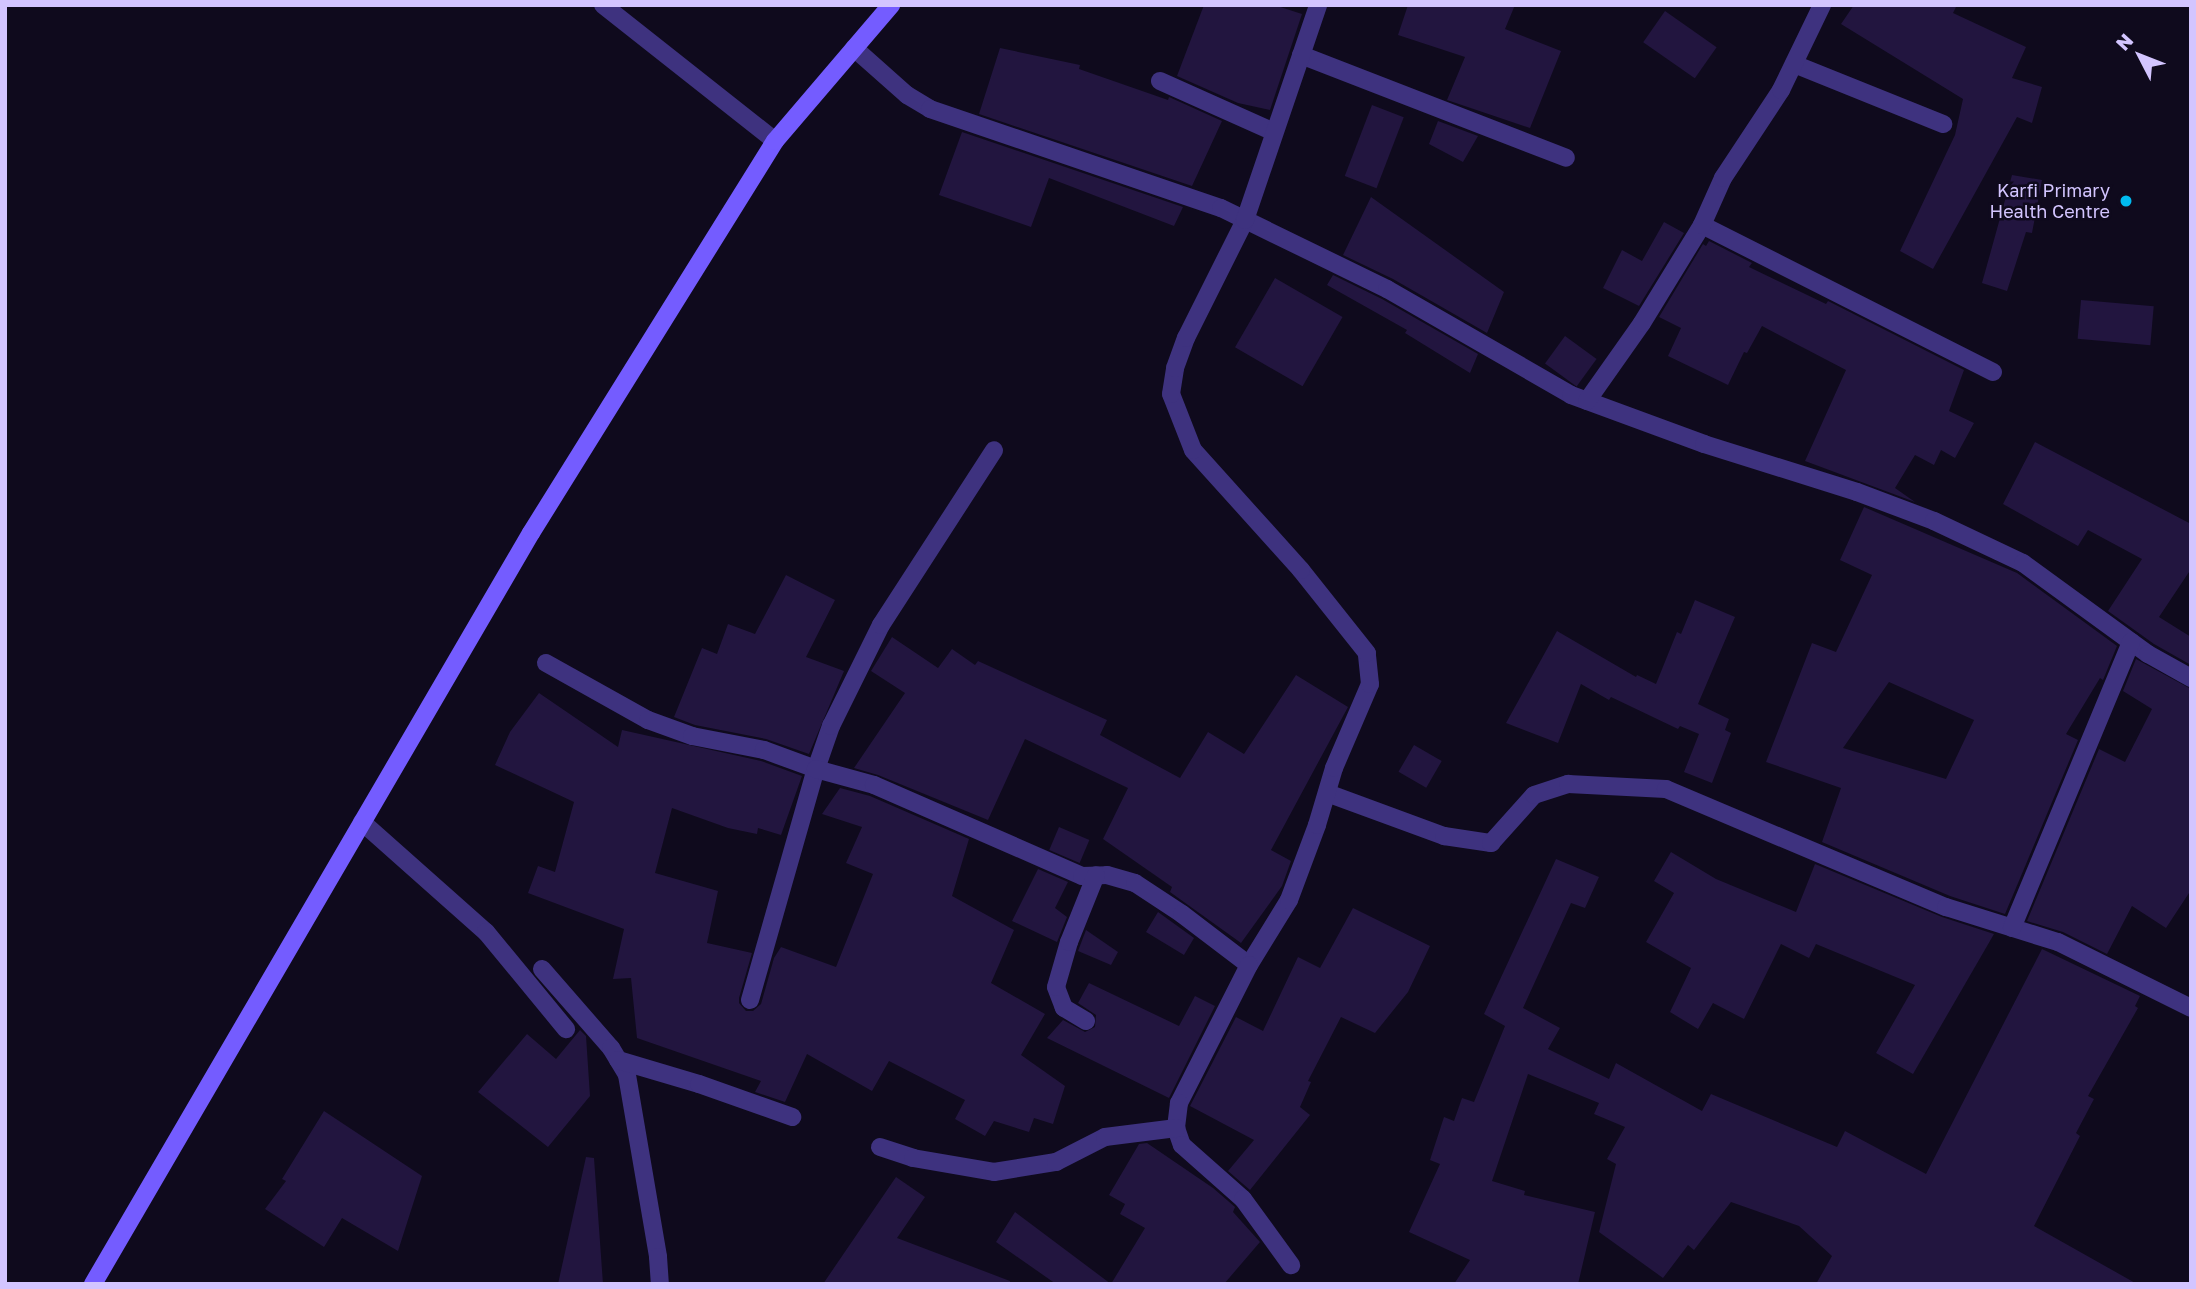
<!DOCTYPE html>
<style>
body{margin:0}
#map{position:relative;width:2196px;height:1289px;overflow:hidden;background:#0f0a1d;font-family:"Golos Text",sans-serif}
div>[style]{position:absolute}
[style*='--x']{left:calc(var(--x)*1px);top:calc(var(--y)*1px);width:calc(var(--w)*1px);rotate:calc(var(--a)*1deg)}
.building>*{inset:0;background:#22153f;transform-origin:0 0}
.street>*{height:18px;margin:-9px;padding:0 9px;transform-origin:9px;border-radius:9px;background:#3e327f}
.secondary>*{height:18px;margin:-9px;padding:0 9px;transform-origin:9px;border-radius:9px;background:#745cff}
.dots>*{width:19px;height:19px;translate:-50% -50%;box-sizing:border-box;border:4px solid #0f0a1d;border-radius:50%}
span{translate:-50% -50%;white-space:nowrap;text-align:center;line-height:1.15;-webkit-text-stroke:5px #0f0a1d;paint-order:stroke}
.poi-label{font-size:18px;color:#d3c5ff}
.right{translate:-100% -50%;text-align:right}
.frame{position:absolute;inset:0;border:7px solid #d3c5ff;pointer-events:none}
.north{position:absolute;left:2105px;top:21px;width:70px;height:70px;-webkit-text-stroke:5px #0f0a1d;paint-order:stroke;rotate:312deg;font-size:19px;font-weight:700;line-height:28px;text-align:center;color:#d3c5ff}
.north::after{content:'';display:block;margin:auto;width:24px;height:32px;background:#d3c5ff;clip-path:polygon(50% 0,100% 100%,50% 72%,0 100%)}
</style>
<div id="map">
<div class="building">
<div style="clip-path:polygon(1204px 5px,1274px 5px,1302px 14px,1270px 110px,1238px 103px,1177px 76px)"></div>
<div style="clip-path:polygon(1408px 5px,1515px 5px,1505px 29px,1561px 51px,1530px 128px,1447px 100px,1465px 57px,1398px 35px)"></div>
<div style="clip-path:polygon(1854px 5px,1957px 5px,1953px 13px,2026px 47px,2012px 78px,2042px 87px,2032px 123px,2017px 117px,1933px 269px,1900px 251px,1955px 135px,1963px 99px,1841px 24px)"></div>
<div style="left:1665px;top:11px;width:63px;height:38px;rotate:35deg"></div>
<div style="clip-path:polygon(1000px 48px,1080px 65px,1079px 69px,1168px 100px,1169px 97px,1222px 121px,1192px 186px,979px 114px)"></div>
<div style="left:1372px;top:105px;width:34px;height:76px;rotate:21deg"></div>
<div style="clip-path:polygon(1438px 121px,1478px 136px,1463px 162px,1429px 144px)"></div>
<div style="clip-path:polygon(962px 132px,1183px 207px,1174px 226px,1049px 178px,1031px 227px,939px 195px)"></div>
<div style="clip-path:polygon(2012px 175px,2042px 180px,2032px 233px,2026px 232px,2007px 291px,1982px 283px)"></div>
<div style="clip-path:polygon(1371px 197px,1504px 292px,1487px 333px,1393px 279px,1343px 255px)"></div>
<div style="clip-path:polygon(1664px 222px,1684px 233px,1639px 306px,1603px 288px,1622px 250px,1642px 261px)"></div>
<div style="clip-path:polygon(1709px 241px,1752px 263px,1749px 267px,1826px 304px,1828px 301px,1964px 370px,1949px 411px,1974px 423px,1955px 458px,1941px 450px,1934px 465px,1915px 455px,1895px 488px,1915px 502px,1805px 461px,1846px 370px,1762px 326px,1747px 353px,1744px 352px,1728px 385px,1668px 356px,1681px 328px,1659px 317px,1703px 244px,1706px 246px)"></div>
<div style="clip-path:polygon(1333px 275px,1382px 299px,1478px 354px,1470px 373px,1405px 333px,1407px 330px,1327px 285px)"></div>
<div style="left:1275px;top:278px;width:78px;height:80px;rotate:30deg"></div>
<div style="left:2081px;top:300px;width:73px;height:39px;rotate:5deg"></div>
<div style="left:1565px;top:336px;width:39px;height:34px;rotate:36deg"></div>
<div style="clip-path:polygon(2035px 442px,2191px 524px,2191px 569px,2159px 617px,2191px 637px,2191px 665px,2154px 644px,2108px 611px,2142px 559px,2088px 530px,2078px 546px,2003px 504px)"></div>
<div style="clip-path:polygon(evenodd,1864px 507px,2017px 573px,2117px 646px,2103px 680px,2100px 678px,2066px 734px,2078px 740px,2005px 914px,1950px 896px,1822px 842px,1841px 788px,1766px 762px,1812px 643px,1836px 652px,1872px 575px,1840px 560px,1864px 507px,1889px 682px,1974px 720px,1946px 779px,1843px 748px,1889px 682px)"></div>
<div style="clip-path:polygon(786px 575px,835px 600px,806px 657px,844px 671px,809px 754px,766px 739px,695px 725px,674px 717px,702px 648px,717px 654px,728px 624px,755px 634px)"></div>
<div style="clip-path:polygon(1695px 600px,1735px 617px,1698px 704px,1729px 719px,1725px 730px,1731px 733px,1712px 783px,1684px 772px,1699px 734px,1680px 726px,1678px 729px,1611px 697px,1609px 700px,1581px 684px,1558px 743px,1506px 723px,1557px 631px,1636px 677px,1637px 675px,1656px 684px,1677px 632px,1681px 634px)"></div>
<div style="clip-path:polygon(892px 637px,938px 668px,952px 649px,975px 665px,978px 661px,1107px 720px,1100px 735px,1180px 778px,1208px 732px,1244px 754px,1296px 675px,1348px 707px,1271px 850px,1291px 861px,1282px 886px,1241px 943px,1170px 892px,1172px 887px,1103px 839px,1128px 788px,1025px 739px,988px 820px,878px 775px,854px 768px,905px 693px,871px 671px)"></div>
<div style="clip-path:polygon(2136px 659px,2191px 689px,2191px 890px,2166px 928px,2132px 906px,2107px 954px,2063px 932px,2027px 921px,2099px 749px,2125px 762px,2152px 709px,2123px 691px)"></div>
<div style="clip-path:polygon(539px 693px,618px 747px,622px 730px,761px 761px,802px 776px,781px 835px,758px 828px,757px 834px,728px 828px,672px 808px,655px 873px,718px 891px,707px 943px,752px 953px,739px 998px,739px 1003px,746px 1011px,753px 1011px,761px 1004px,774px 958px,781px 947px,836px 967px,873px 874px,846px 863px,862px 827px,822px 814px,840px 788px,870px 796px,969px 839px,952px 896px,1014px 930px,991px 983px,1045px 1014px,1021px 1055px,1065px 1086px,1053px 1124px,1034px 1118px,1029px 1132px,994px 1121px,985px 1136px,955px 1119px,965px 1100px,889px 1061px,872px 1091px,807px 1054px,785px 1102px,755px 1092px,761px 1081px,637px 1038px,631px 978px,613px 979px,624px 929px,528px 893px,538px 866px,555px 872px,574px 802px,495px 765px,510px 732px)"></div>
<div style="left:1414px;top:745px;width:32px;height:31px;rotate:30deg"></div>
<div style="left:1059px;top:827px;width:33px;height:25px;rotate:23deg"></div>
<div style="clip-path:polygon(1671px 852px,1716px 879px,1796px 912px,1815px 864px,1942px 917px,1994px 934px,1913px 1074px,1876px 1053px,1915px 985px,1816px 944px,1809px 958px,1781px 944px,1744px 1019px,1713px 1003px,1698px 1029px,1670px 1012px,1691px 968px,1646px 942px,1674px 893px,1654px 881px)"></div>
<div style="clip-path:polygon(1556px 859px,1599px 877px,1585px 908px,1571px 903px,1523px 1008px,1560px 1028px,1548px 1049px,1609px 1079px,1616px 1063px,1702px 1111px,1711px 1094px,1837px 1147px,1845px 1131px,1926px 1174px,2042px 949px,2140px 996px,2135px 1006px,2138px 1008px,2088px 1096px,2094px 1099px,2076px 1133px,2080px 1136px,2034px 1226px,2137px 1284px,1816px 1284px,1832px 1256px,1799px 1226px,1731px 1202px,1694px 1250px,1688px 1245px,1663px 1278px,1599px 1232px,1616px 1164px,1607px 1159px,1625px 1127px,1594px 1114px,1599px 1103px,1528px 1074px,1492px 1181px,1525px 1191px,1524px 1195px,1595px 1212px,1578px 1284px,1454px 1284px,1470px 1260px,1409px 1232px,1440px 1164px,1430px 1160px,1444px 1117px,1454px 1121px,1462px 1098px,1474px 1102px,1505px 1026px,1484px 1014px)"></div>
<div style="clip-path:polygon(1038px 869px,1068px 882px,1055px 908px,1067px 917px,1057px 942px,1012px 921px)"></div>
<div style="clip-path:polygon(1353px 908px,1430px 946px,1408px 992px,1375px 1033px,1341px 1017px,1308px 1081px,1311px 1082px,1300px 1107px,1310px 1115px,1250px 1190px,1228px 1171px,1254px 1140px,1190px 1106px,1236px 1017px,1263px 1031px,1298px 957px,1320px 968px)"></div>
<div style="clip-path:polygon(1158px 912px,1194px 938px,1184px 955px,1146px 932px)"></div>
<div style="clip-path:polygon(1086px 930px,1118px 952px,1111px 965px,1078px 951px)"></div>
<div style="clip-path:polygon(1089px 983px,1179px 1026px,1195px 996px,1215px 1006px,1169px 1098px,1047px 1038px,1063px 1020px,1085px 1032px,1095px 1027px,1096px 1015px,1078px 1003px)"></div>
<div style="clip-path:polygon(580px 1030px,586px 1036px,590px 1096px,548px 1147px,478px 1092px,527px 1034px,556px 1059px)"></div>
<div style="clip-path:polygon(324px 1111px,422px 1176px,398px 1251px,342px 1218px,324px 1247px,265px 1209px,286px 1181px,282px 1179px)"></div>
<div style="clip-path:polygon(1147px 1143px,1213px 1188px,1235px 1207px,1233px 1212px,1260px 1242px,1224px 1284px,1056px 1284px,996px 1242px,1015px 1212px,1111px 1284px,1145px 1228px,1120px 1214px,1125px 1204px,1109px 1195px,1139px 1144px)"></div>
<div style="clip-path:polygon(586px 1157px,594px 1158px,603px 1284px,558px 1284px)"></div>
<div style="clip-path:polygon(896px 1177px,925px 1197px,897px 1238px,1010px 1281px,1010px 1284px,823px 1284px)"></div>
</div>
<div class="street">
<div style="--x:603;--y:5;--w:219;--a:38.3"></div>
<div style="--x:854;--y:48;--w:71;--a:41.6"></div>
<div style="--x:907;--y:95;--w:27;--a:31"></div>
<div style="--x:930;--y:109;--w:307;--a:18.8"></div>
<div style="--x:1221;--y:208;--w:185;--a:26"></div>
<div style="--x:1387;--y:289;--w:212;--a:29.9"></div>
<div style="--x:1571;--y:395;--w:142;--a:20.2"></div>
<div style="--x:1704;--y:444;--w:160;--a:17.4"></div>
<div style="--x:1857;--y:492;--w:82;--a:20.6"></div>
<div style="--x:1934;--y:521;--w:98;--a:25.3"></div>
<div style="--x:2023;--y:563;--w:155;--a:36.1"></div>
<div style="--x:2148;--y:654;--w:49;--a:29.2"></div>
<div style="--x:1301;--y:55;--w:284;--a:21.2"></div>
<div style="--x:1794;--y:64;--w:161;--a:21.9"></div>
<div style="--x:1160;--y:81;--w:125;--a:24.1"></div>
<div style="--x:1702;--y:225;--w:326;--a:26.8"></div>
<div style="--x:1587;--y:401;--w:95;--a:-54.8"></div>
<div style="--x:1642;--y:323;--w:115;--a:-58.5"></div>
<div style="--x:1702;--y:225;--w:51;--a:-65.9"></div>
<div style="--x:1723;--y:178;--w:105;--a:-56.6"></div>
<div style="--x:1781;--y:90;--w:94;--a:-64.2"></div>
<div style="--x:546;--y:663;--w:117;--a:29.2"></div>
<div style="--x:648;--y:720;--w:47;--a:20"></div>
<div style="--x:692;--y:736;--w:73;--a:11"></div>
<div style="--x:764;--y:750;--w:55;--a:20.1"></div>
<div style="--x:816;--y:769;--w:46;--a:-70.8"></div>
<div style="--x:831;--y:726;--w:113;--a:-63.7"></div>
<div style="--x:881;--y:625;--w:208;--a:-57.1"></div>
<div style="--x:1327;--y:793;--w:125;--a:20.2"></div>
<div style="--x:1444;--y:836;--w:48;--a:8.5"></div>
<div style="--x:1491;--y:843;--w:64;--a:-48.1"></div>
<div style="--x:1534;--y:795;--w:36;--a:-18"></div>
<div style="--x:1568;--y:784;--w:98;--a:2.9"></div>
<div style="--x:1666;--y:789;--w:304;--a:22.9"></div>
<div style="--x:1946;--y:907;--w:117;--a:17.4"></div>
<div style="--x:2058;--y:942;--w:148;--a:26.4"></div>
<div style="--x:362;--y:822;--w:166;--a:41.6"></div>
<div style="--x:486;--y:932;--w:126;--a:50.5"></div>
<div style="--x:2012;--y:928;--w:310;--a:-67.4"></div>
<div style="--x:1249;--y:965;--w:76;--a:-58.4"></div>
<div style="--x:1289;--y:900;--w:80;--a:-69.5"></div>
<div style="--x:1317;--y:825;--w:59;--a:-73.4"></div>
<div style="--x:1334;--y:768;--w:91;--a:-66.8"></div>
<div style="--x:1370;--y:684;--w:31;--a:-96"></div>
<div style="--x:1367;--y:653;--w:106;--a:-128.5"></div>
<div style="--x:1301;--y:570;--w:161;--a:-132"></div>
<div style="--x:1193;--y:450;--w:60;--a:-111.4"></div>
<div style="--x:1171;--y:394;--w:26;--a:-81"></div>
<div style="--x:1175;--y:368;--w:32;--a:-70"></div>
<div style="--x:1186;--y:338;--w:132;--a:-63.4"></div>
<div style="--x:1245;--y:220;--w:227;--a:-71.2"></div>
<div style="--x:542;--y:969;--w:105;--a:48.9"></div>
<div style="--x:611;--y:1048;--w:31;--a:59"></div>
<div style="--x:627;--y:1075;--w:185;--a:80.3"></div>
<div style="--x:658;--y:1257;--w:27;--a:86"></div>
<div style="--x:750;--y:1000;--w:240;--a:-74.1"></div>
<div style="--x:816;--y:769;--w:60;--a:15.4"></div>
<div style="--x:874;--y:785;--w:227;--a:23.6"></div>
<div style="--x:1082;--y:876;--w:25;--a:-2"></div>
<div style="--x:1107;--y:875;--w:29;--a:16"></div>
<div style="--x:1135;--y:883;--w:56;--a:33.4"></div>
<div style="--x:1182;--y:914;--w:84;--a:37.3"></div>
<div style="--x:1249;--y:965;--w:155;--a:116.9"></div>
<div style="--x:1179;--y:1103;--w:25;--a:97"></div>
<div style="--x:1176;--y:1128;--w:18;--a:71"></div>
<div style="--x:1182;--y:1145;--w:81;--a:41.5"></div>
<div style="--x:1243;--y:1199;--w:82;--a:54"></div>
<div style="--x:1086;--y:1021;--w:26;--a:-149"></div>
<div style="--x:1064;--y:1008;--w:22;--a:-111"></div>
<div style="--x:1056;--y:987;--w:47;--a:-73.9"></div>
<div style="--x:1069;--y:942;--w:72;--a:-68.1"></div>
<div style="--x:618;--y:1060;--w:84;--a:16.5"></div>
<div style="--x:699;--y:1084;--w:99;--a:19.5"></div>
<div style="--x:880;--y:1147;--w:35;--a:18"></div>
<div style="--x:913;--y:1158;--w:82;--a:9.8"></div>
<div style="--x:994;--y:1172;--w:63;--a:-9.2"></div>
<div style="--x:1056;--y:1162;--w:55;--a:-27"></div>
<div style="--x:1105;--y:1137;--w:72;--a:-7.2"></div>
</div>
<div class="secondary">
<div style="--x:93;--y:1284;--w:869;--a:-59.75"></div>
<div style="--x:531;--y:533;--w:462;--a:-58.1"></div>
<div style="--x:775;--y:141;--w:179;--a:-49.5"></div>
</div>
<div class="dots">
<div style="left:2126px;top:201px;background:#00bbf0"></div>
</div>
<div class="poi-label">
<span class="right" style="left:2110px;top:201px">Karfi Primary<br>Health Centre</span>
</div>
<div class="frame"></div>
<div class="north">N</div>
</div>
